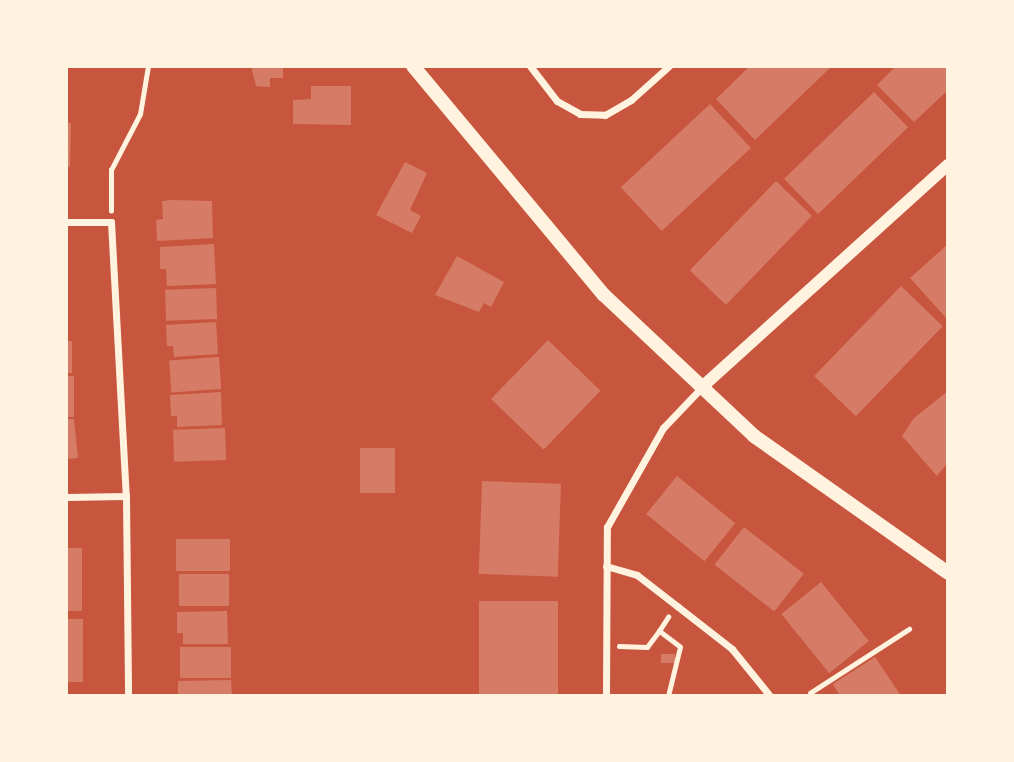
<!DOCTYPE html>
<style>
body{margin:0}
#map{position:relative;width:1014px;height:762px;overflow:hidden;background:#c8553d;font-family:Figtree,sans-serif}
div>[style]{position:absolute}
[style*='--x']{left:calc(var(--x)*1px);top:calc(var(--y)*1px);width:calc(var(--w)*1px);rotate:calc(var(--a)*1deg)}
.building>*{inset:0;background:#d67c66;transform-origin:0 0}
.path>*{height:4.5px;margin:-2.25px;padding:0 2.25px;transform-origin:2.25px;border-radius:2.25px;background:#fff3e0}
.minor>*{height:7px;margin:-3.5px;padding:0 3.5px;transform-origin:3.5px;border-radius:3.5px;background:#fff3e0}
.tertiary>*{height:12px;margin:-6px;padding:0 6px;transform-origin:6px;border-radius:6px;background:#fff3e0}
.secondary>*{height:14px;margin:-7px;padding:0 7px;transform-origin:7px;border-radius:7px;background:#fff3e0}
span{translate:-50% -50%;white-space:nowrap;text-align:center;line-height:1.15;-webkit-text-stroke:5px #fff3e0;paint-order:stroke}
.frame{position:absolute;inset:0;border:68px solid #fff3e0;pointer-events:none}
</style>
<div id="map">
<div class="building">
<div style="clip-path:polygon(251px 66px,283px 66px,283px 78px,270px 78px,270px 87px,256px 86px)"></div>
<div style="clip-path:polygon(750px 66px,832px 66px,755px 140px,716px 99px)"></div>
<div style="clip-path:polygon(896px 66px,948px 66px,948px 90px,914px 122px,877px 85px)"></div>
<div style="clip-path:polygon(311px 86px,351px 86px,351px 125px,293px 124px,293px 100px,311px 99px)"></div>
<div style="left:874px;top:92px;width:49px;height:125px;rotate:46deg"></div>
<div style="left:710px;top:104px;width:60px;height:122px;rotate:47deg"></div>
<div style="clip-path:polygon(66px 123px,71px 123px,70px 167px,66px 167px)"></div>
<div style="clip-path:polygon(405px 162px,427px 173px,410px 210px,421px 216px,412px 233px,376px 215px)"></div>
<div style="left:776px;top:181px;width:50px;height:124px;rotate:44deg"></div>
<div style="clip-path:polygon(171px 200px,212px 201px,213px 238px,157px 241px,156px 220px,163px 219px,162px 201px)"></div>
<div style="clip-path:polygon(214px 244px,216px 284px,167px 286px,166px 269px,160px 269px,160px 247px)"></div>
<div style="clip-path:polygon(948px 244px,948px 320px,910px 278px)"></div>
<div style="clip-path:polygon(457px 256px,504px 282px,491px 307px,484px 303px,479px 312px,435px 295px)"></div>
<div style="left:901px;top:286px;width:58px;height:125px;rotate:44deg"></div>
<div style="left:216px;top:288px;width:31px;height:51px;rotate:88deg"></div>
<div style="clip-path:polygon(216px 322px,218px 354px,174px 357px,173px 346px,167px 346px,166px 325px)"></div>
<div style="left:548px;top:340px;width:73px;height:82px;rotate:44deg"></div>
<div style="left:66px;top:341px;width:6px;height:32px"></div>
<div style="left:219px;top:357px;width:32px;height:50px;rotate:86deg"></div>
<div style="left:74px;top:376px;width:41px;height:8px;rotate:90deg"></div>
<div style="clip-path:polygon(948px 391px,948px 462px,937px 476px,902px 436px,914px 418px)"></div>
<div style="clip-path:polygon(221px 392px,222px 425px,177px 427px,177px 416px,171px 416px,170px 395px)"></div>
<div style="clip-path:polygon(66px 419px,74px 419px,78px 458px,66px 459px)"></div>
<div style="left:225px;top:428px;width:32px;height:52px;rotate:88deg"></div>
<div style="left:360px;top:448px;width:35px;height:45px"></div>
<div style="left:677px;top:476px;width:75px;height:49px;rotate:39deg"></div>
<div style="left:482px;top:481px;width:79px;height:93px;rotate:2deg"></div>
<div style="left:744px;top:527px;width:76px;height:48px;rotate:38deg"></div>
<div style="left:230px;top:539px;width:32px;height:54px;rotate:90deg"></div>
<div style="left:66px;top:548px;width:16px;height:63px"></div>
<div style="left:229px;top:574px;width:32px;height:50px;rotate:90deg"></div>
<div style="left:821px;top:582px;width:76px;height:51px;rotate:51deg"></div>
<div style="left:479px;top:601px;width:79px;height:95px"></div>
<div style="clip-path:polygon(227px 611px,228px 644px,183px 644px,183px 633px,177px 633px,177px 612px)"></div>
<div style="left:66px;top:619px;width:17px;height:63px"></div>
<div style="left:231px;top:647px;width:31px;height:51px;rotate:90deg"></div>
<div style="left:661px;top:654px;width:14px;height:9px"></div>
<div style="clip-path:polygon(875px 657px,901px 696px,840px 696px,833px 684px)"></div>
<div style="clip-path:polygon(231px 680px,232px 696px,178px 694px,178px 681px)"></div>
</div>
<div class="path">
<div style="--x:111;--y:211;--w:41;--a:-90"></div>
<div style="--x:111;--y:170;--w:63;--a:-62.6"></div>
<div style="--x:140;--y:114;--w:49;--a:-80.5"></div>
<div style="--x:619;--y:646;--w:28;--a:2"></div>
<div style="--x:647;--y:647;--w:20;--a:-53"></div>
<div style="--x:810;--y:693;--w:118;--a:-32.9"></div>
<div style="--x:668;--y:696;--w:50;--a:-76.2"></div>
<div style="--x:680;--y:647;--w:26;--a:-143"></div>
<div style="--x:659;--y:631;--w:17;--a:-57"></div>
</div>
<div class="minor">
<div style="--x:530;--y:66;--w:44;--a:52.4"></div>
<div style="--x:557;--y:101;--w:26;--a:29"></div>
<div style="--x:580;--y:114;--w:25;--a:2"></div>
<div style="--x:605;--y:115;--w:30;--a:-30"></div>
<div style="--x:631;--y:100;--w:51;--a:-41.8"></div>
<div style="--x:66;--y:222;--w:45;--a:0"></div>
<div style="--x:111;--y:222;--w:274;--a:86.9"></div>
<div style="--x:126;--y:496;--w:200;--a:89.4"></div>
<div style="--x:66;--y:497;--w:60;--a:-1"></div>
<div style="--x:606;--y:566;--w:32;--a:16"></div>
<div style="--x:637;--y:575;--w:51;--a:37.8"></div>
<div style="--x:677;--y:606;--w:70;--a:38"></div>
<div style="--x:732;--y:649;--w:60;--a:51"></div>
<div style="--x:606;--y:696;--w:169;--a:-89.7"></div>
<div style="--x:607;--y:527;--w:114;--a:-60.5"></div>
<div style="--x:663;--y:428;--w:57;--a:-46.4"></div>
</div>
<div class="tertiary">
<div style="--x:702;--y:387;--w:331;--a:-42.1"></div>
</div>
<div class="secondary">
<div style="--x:413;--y:66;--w:298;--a:50.2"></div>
<div style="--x:604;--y:295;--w:206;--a:43.2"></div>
<div style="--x:754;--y:436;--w:237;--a:35.2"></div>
</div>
<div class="frame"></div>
</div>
